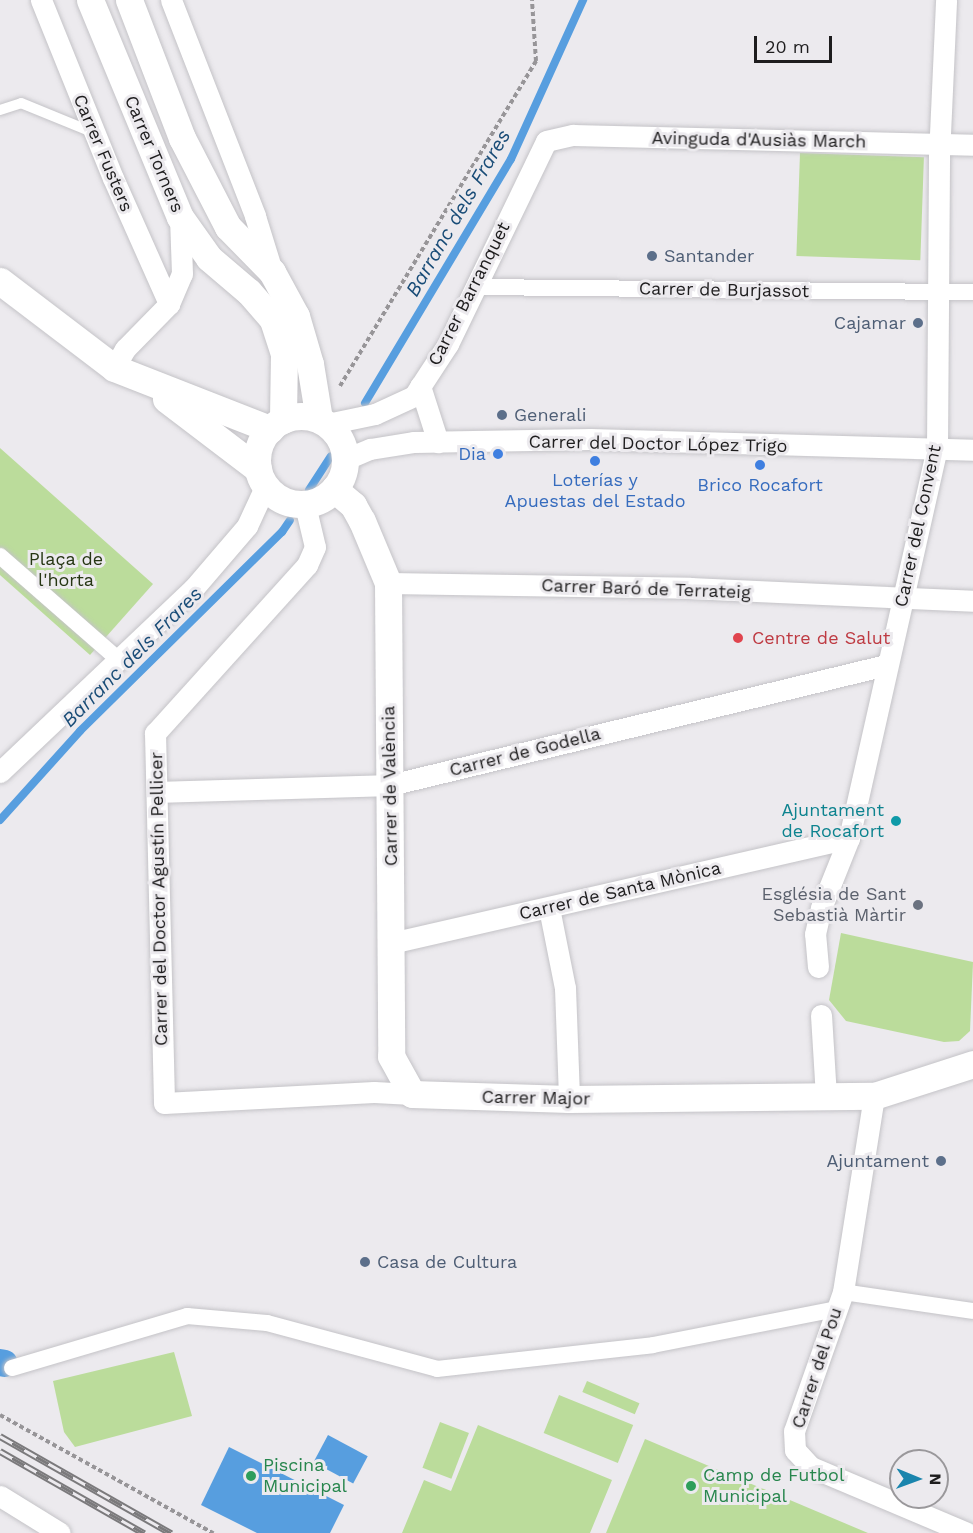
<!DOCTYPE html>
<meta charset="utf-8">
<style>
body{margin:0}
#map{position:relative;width:973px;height:1533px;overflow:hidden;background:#eceaee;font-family:"Work Sans",sans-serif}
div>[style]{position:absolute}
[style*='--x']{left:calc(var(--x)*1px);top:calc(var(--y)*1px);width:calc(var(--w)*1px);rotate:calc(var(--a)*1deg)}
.green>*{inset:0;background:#bbdc9b;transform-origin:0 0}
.water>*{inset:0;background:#579edf;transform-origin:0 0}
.stream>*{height:8px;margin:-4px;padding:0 4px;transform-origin:4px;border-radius:4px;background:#579edf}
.canal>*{height:27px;margin:-13.5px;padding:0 13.5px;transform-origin:13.5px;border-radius:13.5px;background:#579edf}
.path>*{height:4px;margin-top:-2px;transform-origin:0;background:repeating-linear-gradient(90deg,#979598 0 4.5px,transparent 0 7.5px)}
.roads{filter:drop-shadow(0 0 2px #c4c3c7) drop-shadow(0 0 2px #c4c3c7)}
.service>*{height:10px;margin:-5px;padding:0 5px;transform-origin:5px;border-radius:5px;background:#fff}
.pedestrian>*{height:16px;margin:-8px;padding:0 8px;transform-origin:8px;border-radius:8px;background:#fff}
.minor>*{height:21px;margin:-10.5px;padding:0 10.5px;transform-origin:10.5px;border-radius:10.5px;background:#fff}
.tertiary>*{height:27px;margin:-13.5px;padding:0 13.5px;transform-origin:13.5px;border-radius:13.5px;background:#fff}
.tertiary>.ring{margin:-13.5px;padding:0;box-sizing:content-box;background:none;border:27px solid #fff;border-radius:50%}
.rail>*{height:7px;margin-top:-3.5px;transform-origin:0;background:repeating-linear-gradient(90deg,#eceaee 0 14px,#7b7a7c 0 28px);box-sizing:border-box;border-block:2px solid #7b7a7c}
.dots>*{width:16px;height:16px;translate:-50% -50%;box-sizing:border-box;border:3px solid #eceaee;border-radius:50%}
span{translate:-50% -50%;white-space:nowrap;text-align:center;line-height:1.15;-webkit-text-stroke:6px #eceaee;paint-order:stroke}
.street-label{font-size:18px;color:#1e1d1e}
.service-label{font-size:18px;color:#4e5e75}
.left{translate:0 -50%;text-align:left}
.right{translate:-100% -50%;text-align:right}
.shop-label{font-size:18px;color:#366cbe}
.park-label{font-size:18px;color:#263613}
.health-label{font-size:18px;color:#be3a42}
.culture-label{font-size:18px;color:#0d838f}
.worship-label{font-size:18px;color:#5b616d}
.leisure-label{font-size:18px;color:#27864d}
.water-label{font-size:20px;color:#194c77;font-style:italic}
.north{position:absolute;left:889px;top:1449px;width:60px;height:60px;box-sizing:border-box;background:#eceaee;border:2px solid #9a989b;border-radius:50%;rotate:91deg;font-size:16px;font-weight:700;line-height:24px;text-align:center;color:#1e1d1e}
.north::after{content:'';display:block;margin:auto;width:21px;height:27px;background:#1a85ad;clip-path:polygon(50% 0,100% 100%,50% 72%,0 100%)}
.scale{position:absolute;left:754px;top:36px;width:78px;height:27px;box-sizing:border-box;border:3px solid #1e1d1e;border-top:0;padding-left:8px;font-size:18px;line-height:21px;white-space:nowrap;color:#1e1d1e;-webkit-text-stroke:4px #eceaee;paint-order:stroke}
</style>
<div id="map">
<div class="green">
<div style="left:800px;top:153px;width:124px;height:103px;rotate:2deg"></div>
<div style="clip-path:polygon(0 448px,153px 584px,90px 655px,0 575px)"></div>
<div style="clip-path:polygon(841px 933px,973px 962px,970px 1031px,959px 1041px,944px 1042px,846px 1021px,829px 1000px)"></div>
<div style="clip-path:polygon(174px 1352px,192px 1416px,75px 1447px,64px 1432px,53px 1381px)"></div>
<div style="left:587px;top:1381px;width:57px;height:12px;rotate:23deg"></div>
<div style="left:559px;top:1395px;width:80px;height:41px;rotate:22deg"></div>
<div style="left:440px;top:1422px;width:31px;height:49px;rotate:21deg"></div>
<div style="clip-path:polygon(478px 1425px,612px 1480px,590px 1533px,402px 1533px,424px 1480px,451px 1491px)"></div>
<div style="clip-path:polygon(645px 1439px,868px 1533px,606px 1533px)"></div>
</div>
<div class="water">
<div style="left:328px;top:1435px;width:45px;height:31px;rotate:28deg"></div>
<div style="clip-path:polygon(229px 1447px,344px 1505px,330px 1533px,257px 1533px,201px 1505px)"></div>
</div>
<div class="stream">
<div style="--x:365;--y:403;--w:284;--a:-59.1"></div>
<div style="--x:511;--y:159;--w:175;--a:-65.6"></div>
<div style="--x:309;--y:490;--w:40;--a:-57.1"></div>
<div style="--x:0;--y:820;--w:120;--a:-48"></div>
<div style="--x:80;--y:731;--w:284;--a:-44.6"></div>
<div style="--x:282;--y:532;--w:14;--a:-56"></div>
</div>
<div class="canal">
<div style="--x:0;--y:1362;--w:4;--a:14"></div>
</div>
<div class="path">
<div style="--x:340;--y:386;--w:380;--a:-58.9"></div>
<div style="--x:536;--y:61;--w:61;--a:-93.8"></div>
<div style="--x:0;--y:1415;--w:244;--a:29"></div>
</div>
<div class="roads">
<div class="service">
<div style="--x:0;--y:110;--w:22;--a:-18"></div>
<div style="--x:21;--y:103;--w:77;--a:22.2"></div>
</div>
<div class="pedestrian">
<div style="--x:475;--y:287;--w:498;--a:0.6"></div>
<div style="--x:0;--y:556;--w:158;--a:41.2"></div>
<div style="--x:843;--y:1292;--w:131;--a:8.3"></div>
<div style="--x:12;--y:1368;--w:183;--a:-16.5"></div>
<div style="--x:187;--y:1316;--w:80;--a:5"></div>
<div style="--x:267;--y:1323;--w:176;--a:15.1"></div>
<div style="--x:437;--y:1369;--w:217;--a:-6.3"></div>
<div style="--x:653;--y:1345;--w:187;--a:-11.1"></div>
</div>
<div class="minor">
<div style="--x:41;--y:0;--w:192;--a:68"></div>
<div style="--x:113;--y:178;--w:138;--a:66"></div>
<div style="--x:171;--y:0;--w:232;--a:68.7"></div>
<div style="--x:255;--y:216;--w:58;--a:72.8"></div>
<div style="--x:114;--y:368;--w:22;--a:-60"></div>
<div style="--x:125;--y:349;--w:63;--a:-45.6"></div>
<div style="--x:169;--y:304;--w:33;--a:-67"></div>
<div style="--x:182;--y:274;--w:57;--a:-92"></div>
<div style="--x:420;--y:386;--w:59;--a:72.2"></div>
<div style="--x:327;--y:424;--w:49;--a:-11.8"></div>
<div style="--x:375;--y:414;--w:43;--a:-24.8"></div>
<div style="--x:414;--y:396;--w:62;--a:-56.8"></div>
<div style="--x:448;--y:344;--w:225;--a:-64.2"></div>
<div style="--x:546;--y:141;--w:28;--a:-13"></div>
<div style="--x:573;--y:135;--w:400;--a:1.4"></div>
<div style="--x:346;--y:459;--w:26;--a:-23"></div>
<div style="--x:370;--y:449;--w:45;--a:-9"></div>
<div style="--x:414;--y:442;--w:176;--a:-1"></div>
<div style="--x:590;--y:439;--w:383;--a:1.6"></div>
<div style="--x:305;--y:505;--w:43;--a:76.6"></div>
<div style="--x:315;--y:547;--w:20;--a:114"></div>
<div style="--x:307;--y:565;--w:227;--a:132.1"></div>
<div style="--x:155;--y:733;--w:370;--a:88.6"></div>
<div style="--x:164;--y:1103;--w:210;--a:-3"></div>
<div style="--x:374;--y:1092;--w:38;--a:3"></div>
<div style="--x:388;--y:583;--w:302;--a:0.9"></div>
<div style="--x:690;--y:588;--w:283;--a:2.6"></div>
<div style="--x:0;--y:772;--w:266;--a:-43.5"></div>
<div style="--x:193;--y:589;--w:83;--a:-49.4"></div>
<div style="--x:247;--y:526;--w:43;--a:-65.2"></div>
<div style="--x:157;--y:792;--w:233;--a:-1.7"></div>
<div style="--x:390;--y:785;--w:510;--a:-13.6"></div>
<div style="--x:549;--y:908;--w:82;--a:78.7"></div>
<div style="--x:565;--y:988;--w:111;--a:87.9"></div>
<div style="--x:391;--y:943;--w:470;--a:-12.9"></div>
<div style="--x:818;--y:967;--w:33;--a:-95"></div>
<div style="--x:815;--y:934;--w:27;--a:-77"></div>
<div style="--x:821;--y:908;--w:75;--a:-68.2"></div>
<div style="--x:849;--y:838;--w:399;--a:-77.3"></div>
<div style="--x:937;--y:449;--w:293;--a:-89.6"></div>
<div style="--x:939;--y:156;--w:156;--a:-87.4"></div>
<div style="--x:821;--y:1015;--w:82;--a:86.5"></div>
<div style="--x:874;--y:1096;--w:198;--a:99"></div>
<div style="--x:843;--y:1292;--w:147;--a:109.4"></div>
<div style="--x:794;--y:1431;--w:19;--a:87"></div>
<div style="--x:795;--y:1450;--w:23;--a:47"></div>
<div style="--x:811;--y:1467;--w:169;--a:22.9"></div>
<div style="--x:0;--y:1496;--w:70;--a:31.7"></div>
</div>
<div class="tertiary">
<div style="--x:90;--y:0;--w:235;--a:67.5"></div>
<div style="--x:180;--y:217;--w:50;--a:54.7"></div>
<div style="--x:209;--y:258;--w:52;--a:40.4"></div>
<div style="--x:249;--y:292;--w:37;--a:49"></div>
<div style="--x:273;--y:320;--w:36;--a:72"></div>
<div style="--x:284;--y:354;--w:66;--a:90.9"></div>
<div style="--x:129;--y:0;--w:148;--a:69"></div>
<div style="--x:182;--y:138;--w:100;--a:62.7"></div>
<div style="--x:228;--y:227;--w:63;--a:45.6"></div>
<div style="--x:272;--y:272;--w:50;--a:61.4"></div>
<div style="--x:296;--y:316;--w:50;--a:73.7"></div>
<div style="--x:310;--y:364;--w:56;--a:80.7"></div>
<div style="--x:0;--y:281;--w:143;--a:37.3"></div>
<div style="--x:114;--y:368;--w:168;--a:21.4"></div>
<div style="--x:166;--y:399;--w:116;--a:37.3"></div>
<div class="ring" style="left:257px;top:416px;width:61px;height:61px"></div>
<div style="--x:334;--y:489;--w:25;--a:40"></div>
<div style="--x:353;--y:505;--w:18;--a:61"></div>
<div style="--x:362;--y:521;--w:67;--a:67.2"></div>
<div style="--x:388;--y:583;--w:473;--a:89.6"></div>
<div style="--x:391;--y:1056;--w:43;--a:61.1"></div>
<div style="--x:412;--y:1094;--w:157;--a:1.8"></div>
<div style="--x:569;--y:1099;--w:305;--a:-0.6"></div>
<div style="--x:874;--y:1096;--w:104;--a:-17.9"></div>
</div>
</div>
<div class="rail">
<div style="--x:0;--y:1436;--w:197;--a:29.6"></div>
<div style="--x:0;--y:1451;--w:166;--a:29.7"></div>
</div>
<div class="dots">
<div style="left:652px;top:256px;background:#5c6f8a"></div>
<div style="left:918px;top:323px;background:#5c6f8a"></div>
<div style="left:502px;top:415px;background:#5c6f8a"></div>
<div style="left:498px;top:454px;background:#3f7fe0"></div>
<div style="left:595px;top:461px;background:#3f7fe0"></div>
<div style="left:760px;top:465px;background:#3f7fe0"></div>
<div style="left:738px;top:638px;background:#e0444e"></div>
<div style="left:896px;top:821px;background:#0f9aa8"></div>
<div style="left:918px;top:905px;background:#6b7280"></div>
<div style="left:941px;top:1161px;background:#5c6f8a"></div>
<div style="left:365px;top:1262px;background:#5c6f8a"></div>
<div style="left:251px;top:1476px;background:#2e9e5b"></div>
<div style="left:691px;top:1486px;background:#2e9e5b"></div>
</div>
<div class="street-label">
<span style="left:759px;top:140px;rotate:1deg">Avinguda d'Ausiàs March</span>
<span style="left:103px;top:153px;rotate:67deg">Carrer Fusters</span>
<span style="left:154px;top:154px;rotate:67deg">Carrer Torners</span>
<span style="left:724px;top:290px;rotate:1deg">Carrer de Burjassot</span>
<span style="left:469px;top:294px;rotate:-63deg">Carrer Barranquet</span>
<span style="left:658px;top:444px;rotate:1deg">Carrer del Doctor López Trigo</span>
<span style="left:918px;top:526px;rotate:-78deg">Carrer del Convent</span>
<span style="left:646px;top:589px;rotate:2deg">Carrer Baró de Terrateig</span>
<span style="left:525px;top:752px;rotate:-14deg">Carrer de Godella</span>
<span style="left:390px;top:786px;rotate:-91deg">Carrer de València</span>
<span style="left:620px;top:891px;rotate:-13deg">Carrer de Santa Mònica</span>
<span style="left:159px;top:899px;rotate:-91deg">Carrer del Doctor Agustín Pellicer</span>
<span style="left:536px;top:1098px;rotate:1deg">Carrer Major</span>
<span style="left:817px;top:1368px;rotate:-72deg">Carrer del Pou</span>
</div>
<div class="service-label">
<span class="left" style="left:664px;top:256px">Santander</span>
<span class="right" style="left:906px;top:323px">Cajamar</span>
<span class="left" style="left:514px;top:415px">Generali</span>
<span class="right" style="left:929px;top:1161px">Ajuntament</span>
<span class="left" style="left:377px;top:1262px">Casa de Cultura</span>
</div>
<div class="shop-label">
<span class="right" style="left:486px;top:454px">Dia</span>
<span style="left:595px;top:491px">Loterías y<br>Apuestas del Estado</span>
<span style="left:760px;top:485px">Brico Rocafort</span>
</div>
<div class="park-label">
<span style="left:66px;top:570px">Plaça de<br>l'horta</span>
</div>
<div class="health-label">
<span class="left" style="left:752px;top:638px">Centre de Salut</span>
</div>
<div class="culture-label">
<span class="right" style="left:884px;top:821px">Ajuntament<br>de Rocafort</span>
</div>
<div class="worship-label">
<span class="right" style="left:906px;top:905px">Església de Sant<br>Sebastià Màrtir</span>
</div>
<div class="leisure-label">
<span class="left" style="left:263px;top:1476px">Piscina<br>Municipal</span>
<span class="left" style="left:703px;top:1486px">Camp de Futbol<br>Municipal</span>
</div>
<div class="water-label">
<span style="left:458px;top:213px;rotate:-60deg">Barranc dels Frares</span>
<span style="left:132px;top:657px;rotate:-45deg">Barranc dels Frares</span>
</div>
<div class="north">N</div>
<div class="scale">20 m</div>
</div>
